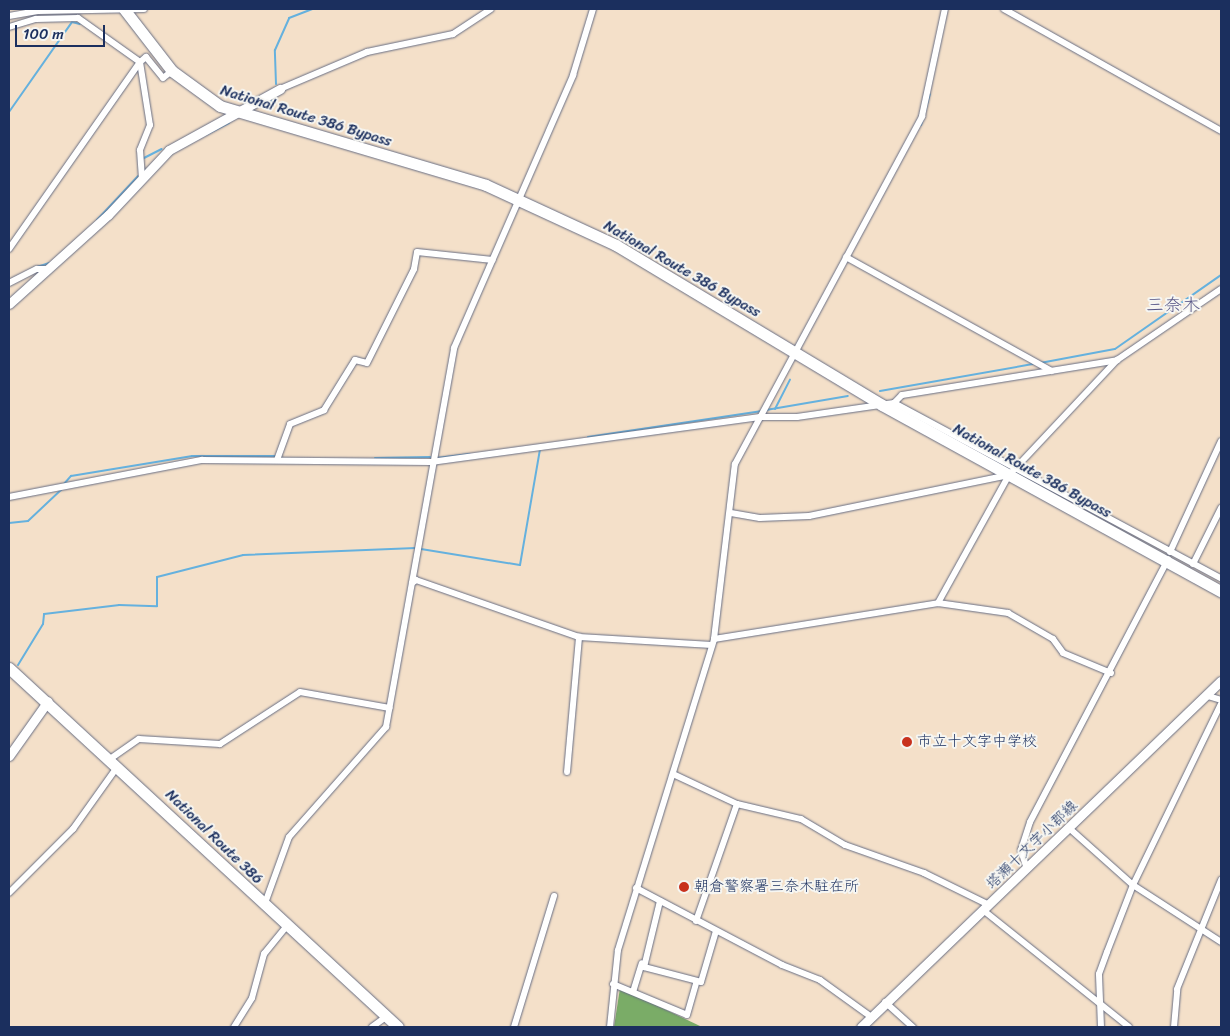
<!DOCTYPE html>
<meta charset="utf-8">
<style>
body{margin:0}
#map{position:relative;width:1230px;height:1036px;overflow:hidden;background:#f4e0c9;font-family:Sriracha,"Klee One",sans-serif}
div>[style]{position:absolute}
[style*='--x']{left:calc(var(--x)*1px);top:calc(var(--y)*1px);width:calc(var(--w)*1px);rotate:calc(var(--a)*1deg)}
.forest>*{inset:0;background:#7aac67}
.stream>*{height:2px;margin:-1px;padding:0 1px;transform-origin:1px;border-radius:1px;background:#65b1de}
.roads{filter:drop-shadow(0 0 1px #676d83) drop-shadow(0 0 1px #676d83)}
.minor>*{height:6px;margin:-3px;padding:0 3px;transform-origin:3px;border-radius:3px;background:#fff}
.tertiary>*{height:9px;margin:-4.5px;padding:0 4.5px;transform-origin:4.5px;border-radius:4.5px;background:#fff}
.secondary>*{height:9px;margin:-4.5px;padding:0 4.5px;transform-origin:4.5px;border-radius:4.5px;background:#fff}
.trunk>*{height:11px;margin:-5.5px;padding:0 5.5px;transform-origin:5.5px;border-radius:5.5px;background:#fff}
.dots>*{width:14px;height:14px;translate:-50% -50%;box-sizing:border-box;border:2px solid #f6f6f2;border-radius:50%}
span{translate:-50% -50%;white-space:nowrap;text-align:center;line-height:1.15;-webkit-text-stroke:4px #f6f6f2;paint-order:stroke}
.street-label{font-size:15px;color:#1b2f5e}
.poi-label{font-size:15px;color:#1b2f5e}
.left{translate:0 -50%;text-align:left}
.quarter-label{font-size:18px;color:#575687}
.frame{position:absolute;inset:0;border:10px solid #1b2f5e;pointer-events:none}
.scale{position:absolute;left:15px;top:25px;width:90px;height:22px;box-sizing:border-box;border:2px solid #1b2f5e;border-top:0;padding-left:6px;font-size:15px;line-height:18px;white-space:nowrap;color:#1b2f5e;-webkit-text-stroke:4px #f6f6f2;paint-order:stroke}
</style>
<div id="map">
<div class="forest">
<div style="clip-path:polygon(620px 988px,700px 1026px,700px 1027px,614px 1027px)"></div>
</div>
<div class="stream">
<div style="--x:276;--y:84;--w:34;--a:-92"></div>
<div style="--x:275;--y:50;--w:35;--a:-66"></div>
<div style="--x:289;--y:18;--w:25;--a:-21"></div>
<div style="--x:262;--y:106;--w:15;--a:-28"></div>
<div style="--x:9;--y:112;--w:110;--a:-55"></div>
<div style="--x:72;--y:22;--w:8;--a:14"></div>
<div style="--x:921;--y:125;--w:32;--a:-74"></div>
<div style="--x:205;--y:135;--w:27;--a:-27"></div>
<div style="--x:142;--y:159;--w:22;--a:-27"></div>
<div style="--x:97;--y:220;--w:60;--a:-47"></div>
<div style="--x:37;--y:267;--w:13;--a:-18"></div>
<div style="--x:1040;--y:363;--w:76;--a:-10.6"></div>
<div style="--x:1115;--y:349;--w:129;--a:-34.9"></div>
<div style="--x:880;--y:391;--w:155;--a:-10"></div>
<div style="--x:775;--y:409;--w:33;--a:-63"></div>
<div style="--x:766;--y:410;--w:83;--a:-9.7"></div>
<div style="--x:588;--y:437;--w:176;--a:-8.5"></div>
<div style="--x:375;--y:458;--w:55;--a:-1"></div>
<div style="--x:437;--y:458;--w:33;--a:-7"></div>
<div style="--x:64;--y:484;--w:11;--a:-49"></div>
<div style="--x:71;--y:476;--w:123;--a:-9.4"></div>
<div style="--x:192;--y:456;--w:83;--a:0"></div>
<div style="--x:9;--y:523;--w:19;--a:-6"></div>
<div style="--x:28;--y:521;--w:47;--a:-43.3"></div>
<div style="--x:421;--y:549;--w:100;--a:9.2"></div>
<div style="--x:520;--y:565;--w:118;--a:-80.2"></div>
<div style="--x:18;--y:665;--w:48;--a:-58.6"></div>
<div style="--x:43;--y:624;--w:10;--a:-84"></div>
<div style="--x:44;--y:614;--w:76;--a:-6.8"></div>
<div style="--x:119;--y:605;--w:38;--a:2"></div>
<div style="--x:157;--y:606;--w:29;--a:-90"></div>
<div style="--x:157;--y:577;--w:89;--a:-14.3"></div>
<div style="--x:243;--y:555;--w:173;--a:-2.3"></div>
</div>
<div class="roads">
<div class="minor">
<div style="--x:1004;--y:9;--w:249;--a:29.3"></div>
<div style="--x:9;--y:16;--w:29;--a:-10"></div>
<div style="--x:38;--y:11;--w:106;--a:-1.1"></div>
<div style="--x:9;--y:27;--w:28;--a:-17"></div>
<div style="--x:36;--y:19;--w:42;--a:-1.4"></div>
<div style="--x:78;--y:18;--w:76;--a:35.4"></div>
<div style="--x:140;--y:62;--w:64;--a:81"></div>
<div style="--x:150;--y:125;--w:27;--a:112"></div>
<div style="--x:140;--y:150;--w:27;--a:86"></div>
<div style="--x:280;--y:89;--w:95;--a:-23"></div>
<div style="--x:367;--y:52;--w:88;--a:-11.8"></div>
<div style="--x:453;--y:34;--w:45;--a:-33.3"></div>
<div style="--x:9;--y:249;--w:228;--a:-55"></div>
<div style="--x:140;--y:62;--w:8;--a:-40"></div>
<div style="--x:146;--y:57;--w:27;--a:51"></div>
<div style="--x:163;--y:78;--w:11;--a:-38"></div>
<div style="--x:846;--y:257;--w:235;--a:29"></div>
<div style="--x:9;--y:283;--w:31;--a:-27"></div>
<div style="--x:37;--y:269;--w:11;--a:0"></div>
<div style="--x:894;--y:403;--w:371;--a:28.2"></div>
<div style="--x:277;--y:460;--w:38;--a:-70"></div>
<div style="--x:290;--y:424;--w:37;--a:-22"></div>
<div style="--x:324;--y:410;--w:59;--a:-58.2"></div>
<div style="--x:355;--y:360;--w:12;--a:14"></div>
<div style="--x:367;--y:363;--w:105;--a:-63.4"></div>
<div style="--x:414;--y:269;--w:17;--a:-80"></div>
<div style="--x:417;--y:252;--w:76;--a:6"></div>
<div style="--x:9;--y:497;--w:197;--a:-10.9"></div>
<div style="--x:202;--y:460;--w:229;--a:0.5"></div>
<div style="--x:431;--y:462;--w:332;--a:-7.8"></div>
<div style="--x:760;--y:417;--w:37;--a:0"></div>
<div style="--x:797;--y:417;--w:98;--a:-8.2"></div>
<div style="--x:894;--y:403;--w:11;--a:-45"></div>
<div style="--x:902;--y:395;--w:218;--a:-9.2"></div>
<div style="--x:731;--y:513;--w:29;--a:10"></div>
<div style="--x:760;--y:518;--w:49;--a:-2.3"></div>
<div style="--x:809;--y:516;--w:204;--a:-11.6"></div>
<div style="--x:1009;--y:475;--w:158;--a:-46.8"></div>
<div style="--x:1117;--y:360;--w:126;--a:-34.3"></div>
<div style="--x:1170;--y:552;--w:122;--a:-65.3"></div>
<div style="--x:1193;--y:564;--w:63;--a:-63.4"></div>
<div style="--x:412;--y:583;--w:5;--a:-37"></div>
<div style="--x:416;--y:580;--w:173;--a:19.3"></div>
<div style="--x:579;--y:637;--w:133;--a:3.4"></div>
<div style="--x:938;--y:603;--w:146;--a:-61"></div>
<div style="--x:714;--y:639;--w:227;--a:-9.1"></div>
<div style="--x:938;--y:603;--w:71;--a:8.1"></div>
<div style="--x:1008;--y:613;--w:52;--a:30"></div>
<div style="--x:1053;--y:639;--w:17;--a:54"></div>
<div style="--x:1063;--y:653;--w:52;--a:22.6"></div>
<div style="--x:1208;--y:696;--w:14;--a:17"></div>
<div style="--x:110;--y:759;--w:35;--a:-35"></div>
<div style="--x:139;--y:739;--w:81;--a:3.5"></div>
<div style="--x:220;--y:744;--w:95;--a:-33"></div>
<div style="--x:300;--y:692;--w:91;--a:10.1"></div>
<div style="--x:567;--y:772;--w:136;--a:-84.9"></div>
<div style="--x:673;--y:774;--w:71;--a:25.1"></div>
<div style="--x:737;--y:804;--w:66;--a:13.2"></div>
<div style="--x:801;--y:819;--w:51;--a:30.6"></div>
<div style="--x:845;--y:845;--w:84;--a:19.5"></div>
<div style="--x:924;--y:873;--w:72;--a:26.2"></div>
<div style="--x:1069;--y:828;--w:86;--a:41.7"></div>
<div style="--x:1133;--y:885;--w:105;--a:32.9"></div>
<div style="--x:1027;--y:869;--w:20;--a:-108"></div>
<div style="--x:1021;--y:850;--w:29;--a:-72"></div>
<div style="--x:1030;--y:822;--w:297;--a:-62.3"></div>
<div style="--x:636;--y:888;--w:165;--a:27.8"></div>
<div style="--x:782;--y:965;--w:41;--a:21.5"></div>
<div style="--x:820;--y:980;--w:62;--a:35.8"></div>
<div style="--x:9;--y:893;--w:91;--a:-45"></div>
<div style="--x:73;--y:829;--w:77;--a:-54.5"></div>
<div style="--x:660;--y:901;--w:68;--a:103.6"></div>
<div style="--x:644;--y:967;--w:59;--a:14.7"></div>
<div style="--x:701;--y:982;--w:53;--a:-73.6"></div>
<div style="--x:264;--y:906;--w:73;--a:-70.1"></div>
<div style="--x:289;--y:837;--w:147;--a:-48.6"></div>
<div style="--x:386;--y:727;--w:385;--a:-79.8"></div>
<div style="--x:454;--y:348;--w:298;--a:-66.4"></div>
<div style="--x:573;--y:75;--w:69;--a:-73.1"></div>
<div style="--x:983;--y:910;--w:187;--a:38.7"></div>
<div style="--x:696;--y:921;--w:124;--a:-70.7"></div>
<div style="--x:613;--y:984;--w:80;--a:22.7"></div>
<div style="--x:687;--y:1015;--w:33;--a:-74"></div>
<div style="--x:633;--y:992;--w:30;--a:-73"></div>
<div style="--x:885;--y:1002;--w:38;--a:42"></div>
<div style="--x:234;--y:1027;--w:34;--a:-58"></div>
<div style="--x:252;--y:998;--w:46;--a:-74.7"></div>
<div style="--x:264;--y:954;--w:35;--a:-51"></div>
<div style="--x:372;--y:1027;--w:17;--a:-36"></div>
<div style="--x:514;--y:1027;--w:137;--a:-73"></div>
<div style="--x:610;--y:1027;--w:77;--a:-84.1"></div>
<div style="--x:618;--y:950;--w:325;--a:-72.8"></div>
<div style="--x:714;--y:639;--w:176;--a:-83.2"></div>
<div style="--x:735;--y:464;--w:395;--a:-61.7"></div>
<div style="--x:922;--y:116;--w:109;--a:-77.9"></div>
<div style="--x:1101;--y:1027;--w:53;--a:-92.2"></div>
<div style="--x:1099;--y:974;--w:23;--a:-70"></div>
<div style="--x:1107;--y:952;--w:72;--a:-68.8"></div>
<div style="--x:1133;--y:885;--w:201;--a:-64.1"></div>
<div style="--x:1174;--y:1027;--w:38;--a:-85"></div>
<div style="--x:1177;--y:989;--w:118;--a:-68"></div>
</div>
<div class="tertiary">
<div style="--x:9;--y:304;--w:133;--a:-42"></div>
<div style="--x:108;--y:215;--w:89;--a:-46.8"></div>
<div style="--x:169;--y:150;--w:127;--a:-28.8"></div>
<div style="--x:9;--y:756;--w:67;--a:-54.7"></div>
</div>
<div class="secondary">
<div style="--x:861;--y:1027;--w:499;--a:-43.9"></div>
</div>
<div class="trunk">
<div style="--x:124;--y:9;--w:78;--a:52.3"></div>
<div style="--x:172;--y:71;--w:59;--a:36.1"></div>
<div style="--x:220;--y:106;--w:277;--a:16.5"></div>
<div style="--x:486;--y:185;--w:143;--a:24.8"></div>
<div style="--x:616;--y:245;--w:310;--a:31"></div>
<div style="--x:882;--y:405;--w:387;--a:28.8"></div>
<div style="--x:9;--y:668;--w:529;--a:42.7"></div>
</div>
</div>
<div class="dots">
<div style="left:907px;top:742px;background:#c8321e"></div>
<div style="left:684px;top:887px;background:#c8321e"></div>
</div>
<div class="street-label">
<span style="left:306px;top:116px;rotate:17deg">National Route 386 Bypass</span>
<span style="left:682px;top:269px;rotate:30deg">National Route 386 Bypass</span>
<span style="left:1032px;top:471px;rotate:29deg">National Route 386 Bypass</span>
<span style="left:214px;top:837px;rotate:44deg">National Route 386</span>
<span style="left:1032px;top:845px;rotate:-44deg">塔瀬十文字小郡線</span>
</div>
<div class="poi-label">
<span class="left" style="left:917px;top:742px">市立十文字中学校</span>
<span class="left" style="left:694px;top:887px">朝倉警察署三奈木駐在所</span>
</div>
<div class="quarter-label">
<span style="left:1173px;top:305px">三奈木</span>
</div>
<div class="frame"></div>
<div class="scale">100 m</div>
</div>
